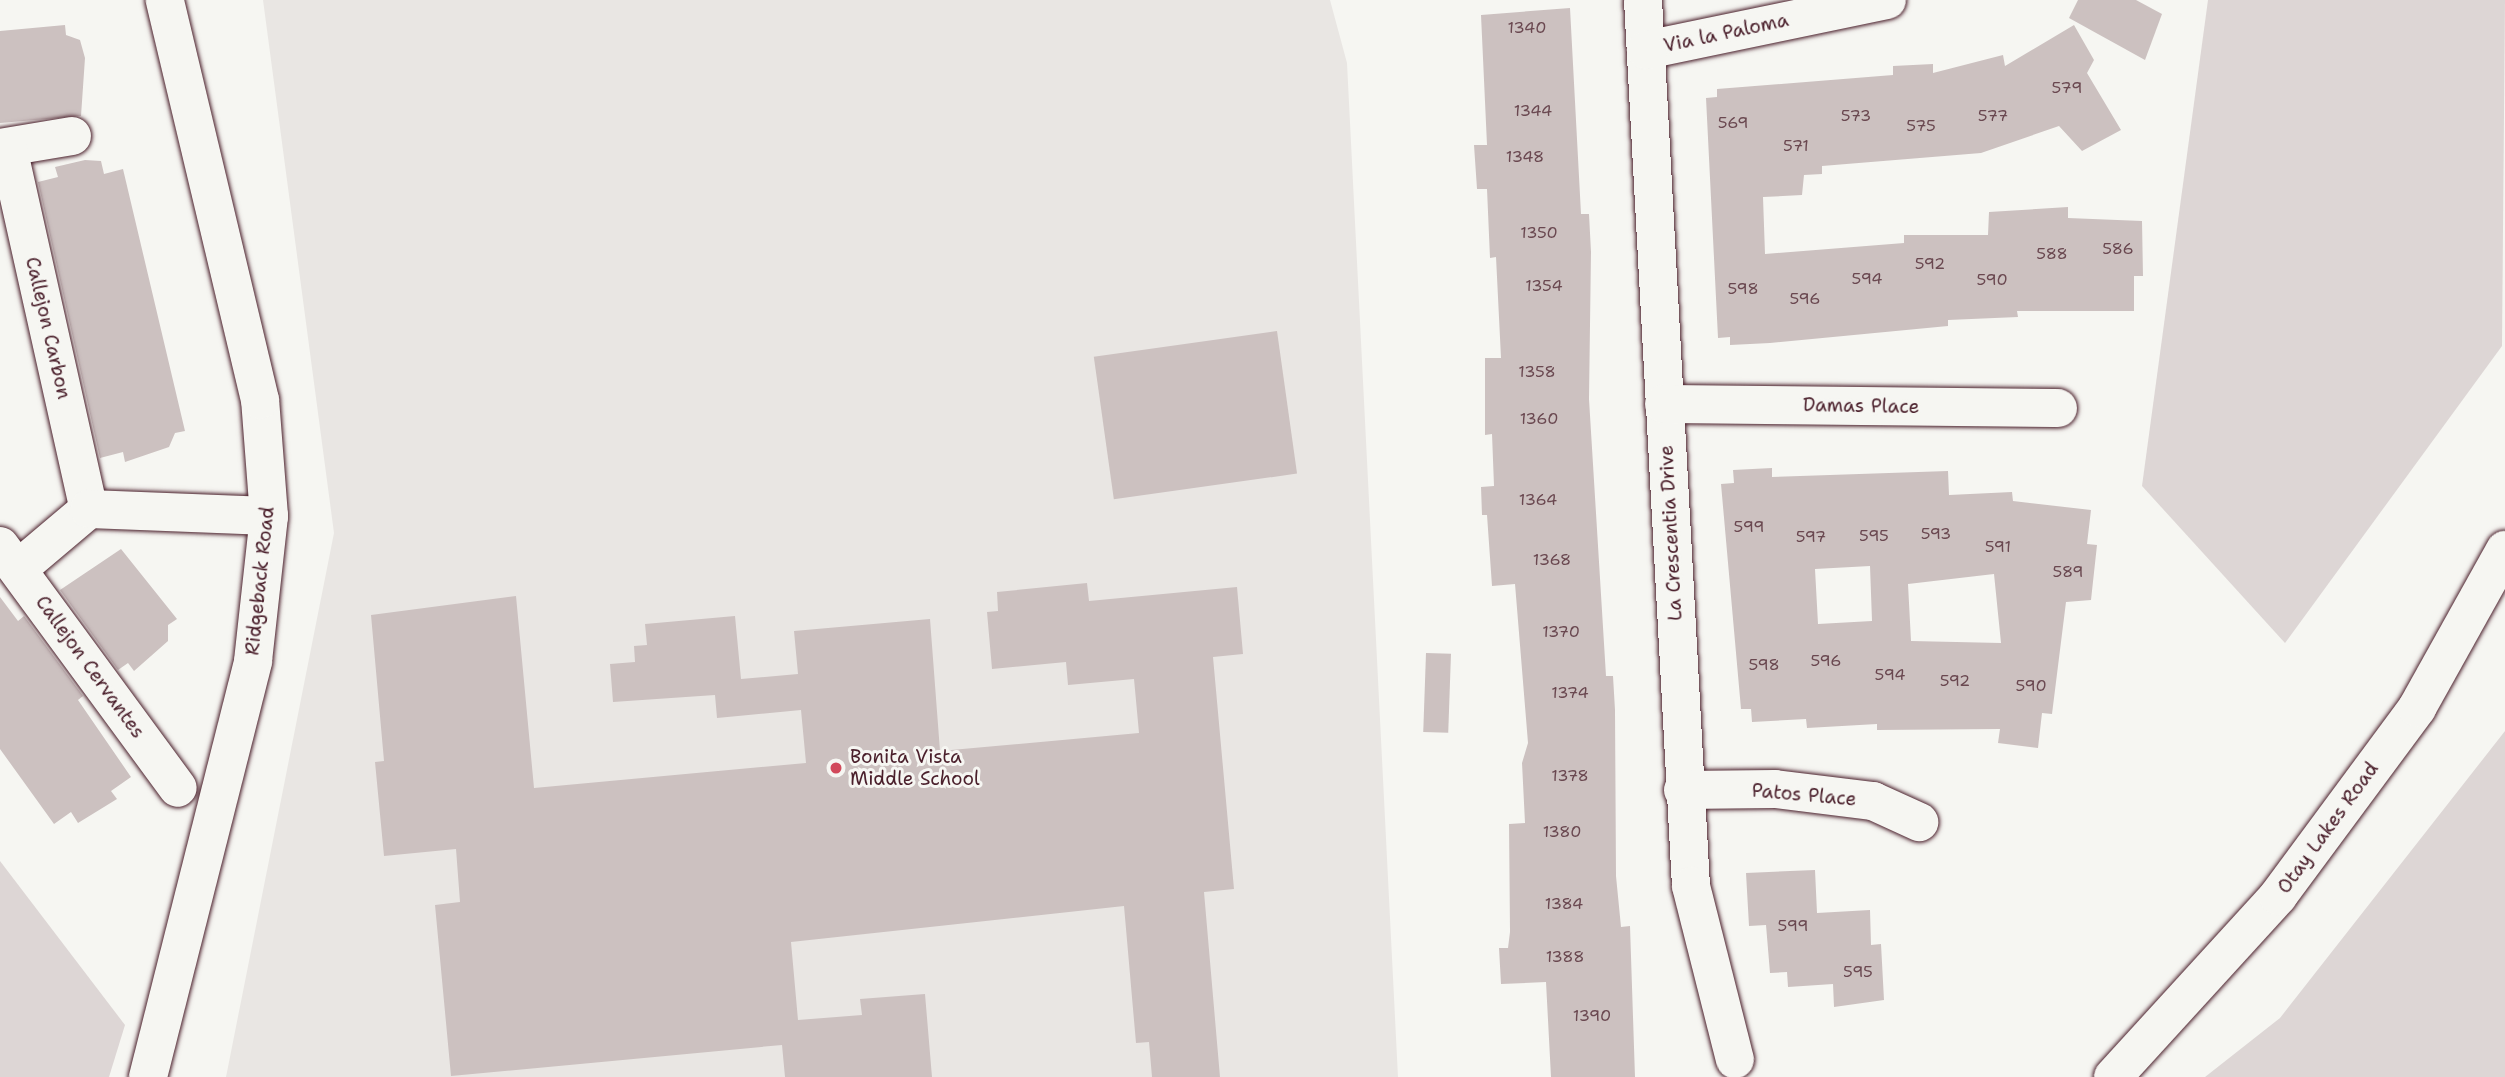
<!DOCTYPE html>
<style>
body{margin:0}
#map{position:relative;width:2505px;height:1077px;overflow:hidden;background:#f6f6f2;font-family:"Shantell Sans",sans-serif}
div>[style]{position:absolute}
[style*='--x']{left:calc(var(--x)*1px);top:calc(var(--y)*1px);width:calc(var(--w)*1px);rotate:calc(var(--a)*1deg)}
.built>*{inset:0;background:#e9e6e3}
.green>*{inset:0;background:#ddd6d5}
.building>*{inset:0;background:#ccc1c0;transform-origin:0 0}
.roads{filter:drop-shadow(0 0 2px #4a1f2b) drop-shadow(0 0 2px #4a1f2b)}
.minor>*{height:38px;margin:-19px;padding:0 19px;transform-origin:19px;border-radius:19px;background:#f6f6f2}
.major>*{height:38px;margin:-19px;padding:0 19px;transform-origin:19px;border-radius:19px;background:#f6f6f2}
.dots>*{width:19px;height:19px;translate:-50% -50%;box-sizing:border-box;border:4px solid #f6f6f2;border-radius:50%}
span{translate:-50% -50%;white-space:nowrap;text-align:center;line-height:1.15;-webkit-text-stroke:6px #f6f6f2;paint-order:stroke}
.number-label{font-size:16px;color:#6a4850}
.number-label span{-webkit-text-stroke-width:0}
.street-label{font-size:19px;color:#4a1f2b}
.poi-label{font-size:19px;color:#4a1f2b}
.left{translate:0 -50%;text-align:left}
</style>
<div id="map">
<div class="built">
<div style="clip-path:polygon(263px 0,1330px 0,1347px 63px,1398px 1077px,226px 1077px,334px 533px)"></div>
</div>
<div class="green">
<div style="clip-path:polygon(2208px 0,2505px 0,2502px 346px,2285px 643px,2142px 486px)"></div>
<div style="clip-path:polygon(2505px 731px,2505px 1077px,2205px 1077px,2280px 1018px)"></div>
<div style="clip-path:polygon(0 861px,125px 1025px,109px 1077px,0 1077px)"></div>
</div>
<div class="building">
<div style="clip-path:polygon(2078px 0,2136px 0,2162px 14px,2145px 60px,2069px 18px)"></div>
<div style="clip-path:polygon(1570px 8px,1581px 214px,1589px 214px,1591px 252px,1589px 399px,1606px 676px,1613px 676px,1615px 710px,1616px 876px,1621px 927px,1630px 926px,1635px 1077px,1551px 1077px,1546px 982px,1501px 984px,1499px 948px,1508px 948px,1510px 932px,1509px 824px,1525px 823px,1522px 763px,1528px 743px,1515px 584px,1492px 586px,1487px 515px,1482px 515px,1481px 487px,1494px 486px,1492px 434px,1485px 435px,1485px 358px,1501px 358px,1496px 257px,1490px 258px,1487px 189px,1477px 189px,1474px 145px,1487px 145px,1481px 15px)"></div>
<div style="clip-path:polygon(65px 25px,66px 35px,80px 40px,85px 58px,81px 116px,0 123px,0 31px)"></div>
<div style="clip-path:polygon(2074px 25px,2094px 60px,2087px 73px,2121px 130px,2082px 151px,2059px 126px,1981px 153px,1822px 166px,1822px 174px,1804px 175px,1802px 195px,1763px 197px,1765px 254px,1904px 243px,1904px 235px,1988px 235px,1989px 212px,2068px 207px,2068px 218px,2142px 221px,2143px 276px,2134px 276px,2134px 311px,2017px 311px,2018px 317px,1948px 320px,1948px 326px,1770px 343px,1730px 345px,1730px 337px,1718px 338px,1706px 98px,1717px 97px,1717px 89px,1893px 75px,1893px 66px,1933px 64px,1933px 73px,2003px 55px,2005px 66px)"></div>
<div style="clip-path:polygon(85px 160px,101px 161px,104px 174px,123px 169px,185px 431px,175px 433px,169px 447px,125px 462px,123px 452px,100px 458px,38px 182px,58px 177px,55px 167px)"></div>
<div style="left:1277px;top:331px;width:144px;height:185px;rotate:82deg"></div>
<div style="clip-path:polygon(evenodd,1772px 468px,1772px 477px,1948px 471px,1949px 495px,2012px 492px,2013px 501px,2091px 510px,2087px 544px,2097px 545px,2091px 600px,2066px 602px,2052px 714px,2042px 713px,2038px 748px,1998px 743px,2000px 729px,1877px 730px,1877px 724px,1807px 728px,1806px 719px,1752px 722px,1751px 709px,1741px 709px,1721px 484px,1734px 483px,1733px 470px,1772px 468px,1870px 566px,1872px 621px,1818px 624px,1815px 569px,1870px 566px,1772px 468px,1994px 574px,2001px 643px,1911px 641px,1908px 584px,1994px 574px)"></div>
<div style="clip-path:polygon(121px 549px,177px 619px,168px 625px,168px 641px,134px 671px,128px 663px,118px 670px,60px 590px)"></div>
<div style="clip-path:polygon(1087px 583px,1089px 601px,1237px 587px,1243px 654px,1213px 657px,1234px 889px,1204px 892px,1220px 1077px,1152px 1077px,1149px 1042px,1136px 1043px,1124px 906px,791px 942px,798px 1020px,862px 1015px,860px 999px,925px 994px,932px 1077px,785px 1077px,782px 1045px,451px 1076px,435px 905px,460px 902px,456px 849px,384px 856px,375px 762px,384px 761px,371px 615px,516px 596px,534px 788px,806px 763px,801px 710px,717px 718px,715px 695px,613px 702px,610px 664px,635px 662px,634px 646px,647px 645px,645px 624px,735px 616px,741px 679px,798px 674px,794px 631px,930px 619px,940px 751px,1139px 733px,1134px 679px,1068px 685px,1066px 662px,992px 669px,987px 612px,998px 611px,997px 592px)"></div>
<div style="clip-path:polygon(0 597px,18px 621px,24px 616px,83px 696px,78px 700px,131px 777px,111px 791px,117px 799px,78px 823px,71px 812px,54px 824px,0 749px)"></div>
<div style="left:1426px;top:653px;width:25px;height:79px;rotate:2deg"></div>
<div style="clip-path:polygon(1815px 870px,1817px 913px,1870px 910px,1871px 945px,1881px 944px,1884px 1000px,1834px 1007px,1833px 984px,1788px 987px,1787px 972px,1770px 973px,1766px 925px,1749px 926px,1746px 873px)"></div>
</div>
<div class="roads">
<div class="minor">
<div style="--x:1643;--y:0;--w:887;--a:86.9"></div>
<div style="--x:1691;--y:886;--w:179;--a:75.8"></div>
<div style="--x:1646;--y:50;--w:246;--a:-11.7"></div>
<div style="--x:0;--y:148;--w:73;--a:-9.5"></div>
<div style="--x:8;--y:148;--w:370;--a:77.4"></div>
<div style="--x:1664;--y:404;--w:394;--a:0.6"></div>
<div style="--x:0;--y:546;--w:300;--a:53.7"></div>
<div style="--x:18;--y:569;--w:93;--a:-40.2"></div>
<div style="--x:89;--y:509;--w:180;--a:2.2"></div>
<div style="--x:1683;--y:790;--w:92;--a:-0.6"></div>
<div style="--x:1775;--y:789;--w:99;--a:7"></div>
<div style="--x:1873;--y:801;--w:51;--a:24.5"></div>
<div style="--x:148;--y:1077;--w:429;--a:-75.8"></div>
<div style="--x:253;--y:661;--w:146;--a:-83.7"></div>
<div style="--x:269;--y:516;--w:116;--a:-94.4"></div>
<div style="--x:260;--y:400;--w:411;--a:-103.4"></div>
</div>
<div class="major">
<div style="--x:2113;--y:1077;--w:245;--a:-47.6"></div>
<div style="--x:2278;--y:896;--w:234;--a:-53.5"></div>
<div style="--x:2417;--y:708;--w:181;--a:-60.9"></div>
</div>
</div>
<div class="dots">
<div style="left:836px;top:768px;background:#d1495b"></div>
</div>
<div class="number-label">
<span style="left:1527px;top:28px">1340</span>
<span style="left:2067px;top:88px">579</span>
<span style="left:1533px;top:111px">1344</span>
<span style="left:1856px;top:116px">573</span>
<span style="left:1993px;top:116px">577</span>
<span style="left:1733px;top:123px">569</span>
<span style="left:1921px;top:126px">575</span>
<span style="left:1796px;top:146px">571</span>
<span style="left:1525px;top:157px">1348</span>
<span style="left:1539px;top:233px">1350</span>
<span style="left:2118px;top:249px">586</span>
<span style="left:2052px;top:254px">588</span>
<span style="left:1930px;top:264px">592</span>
<span style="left:1867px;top:279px">594</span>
<span style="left:1992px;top:280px">590</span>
<span style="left:1544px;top:286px">1354</span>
<span style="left:1743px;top:289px">598</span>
<span style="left:1805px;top:299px">596</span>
<span style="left:1537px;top:372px">1358</span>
<span style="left:1539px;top:419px">1360</span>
<span style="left:1538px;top:500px">1364</span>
<span style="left:1749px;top:527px">599</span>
<span style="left:1936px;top:534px">593</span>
<span style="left:1874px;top:536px">595</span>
<span style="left:1811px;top:537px">597</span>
<span style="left:1998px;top:547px">591</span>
<span style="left:1552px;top:560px">1368</span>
<span style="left:2068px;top:572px">589</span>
<span style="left:1561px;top:632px">1370</span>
<span style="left:1826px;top:661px">596</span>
<span style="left:1764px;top:665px">598</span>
<span style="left:1890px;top:675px">594</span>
<span style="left:1955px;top:681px">592</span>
<span style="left:2031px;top:686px">590</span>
<span style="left:1570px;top:693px">1374</span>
<span style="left:1570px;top:776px">1378</span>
<span style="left:1562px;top:832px">1380</span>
<span style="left:1564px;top:904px">1384</span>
<span style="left:1793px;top:926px">599</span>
<span style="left:1565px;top:957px">1388</span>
<span style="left:1858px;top:972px">595</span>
<span style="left:1592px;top:1016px">1390</span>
</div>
<div class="street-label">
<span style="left:1726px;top:33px;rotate:-12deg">Via la Paloma</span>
<span style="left:48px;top:328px;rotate:77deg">Callejon Carbon</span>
<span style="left:1861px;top:406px;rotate:1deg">Damas Place</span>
<span style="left:1671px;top:533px;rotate:-93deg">La Crescentia Drive</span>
<span style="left:260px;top:581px;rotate:-84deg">Ridgeback Road</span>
<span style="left:90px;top:667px;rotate:54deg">Callejon Cervantes</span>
<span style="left:1804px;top:795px;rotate:5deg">Patos Place</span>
<span style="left:2328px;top:828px;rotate:-54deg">Otay Lakes Road</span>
</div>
<div class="poi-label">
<span class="left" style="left:850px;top:768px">Bonita Vista<br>Middle School</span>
</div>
</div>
